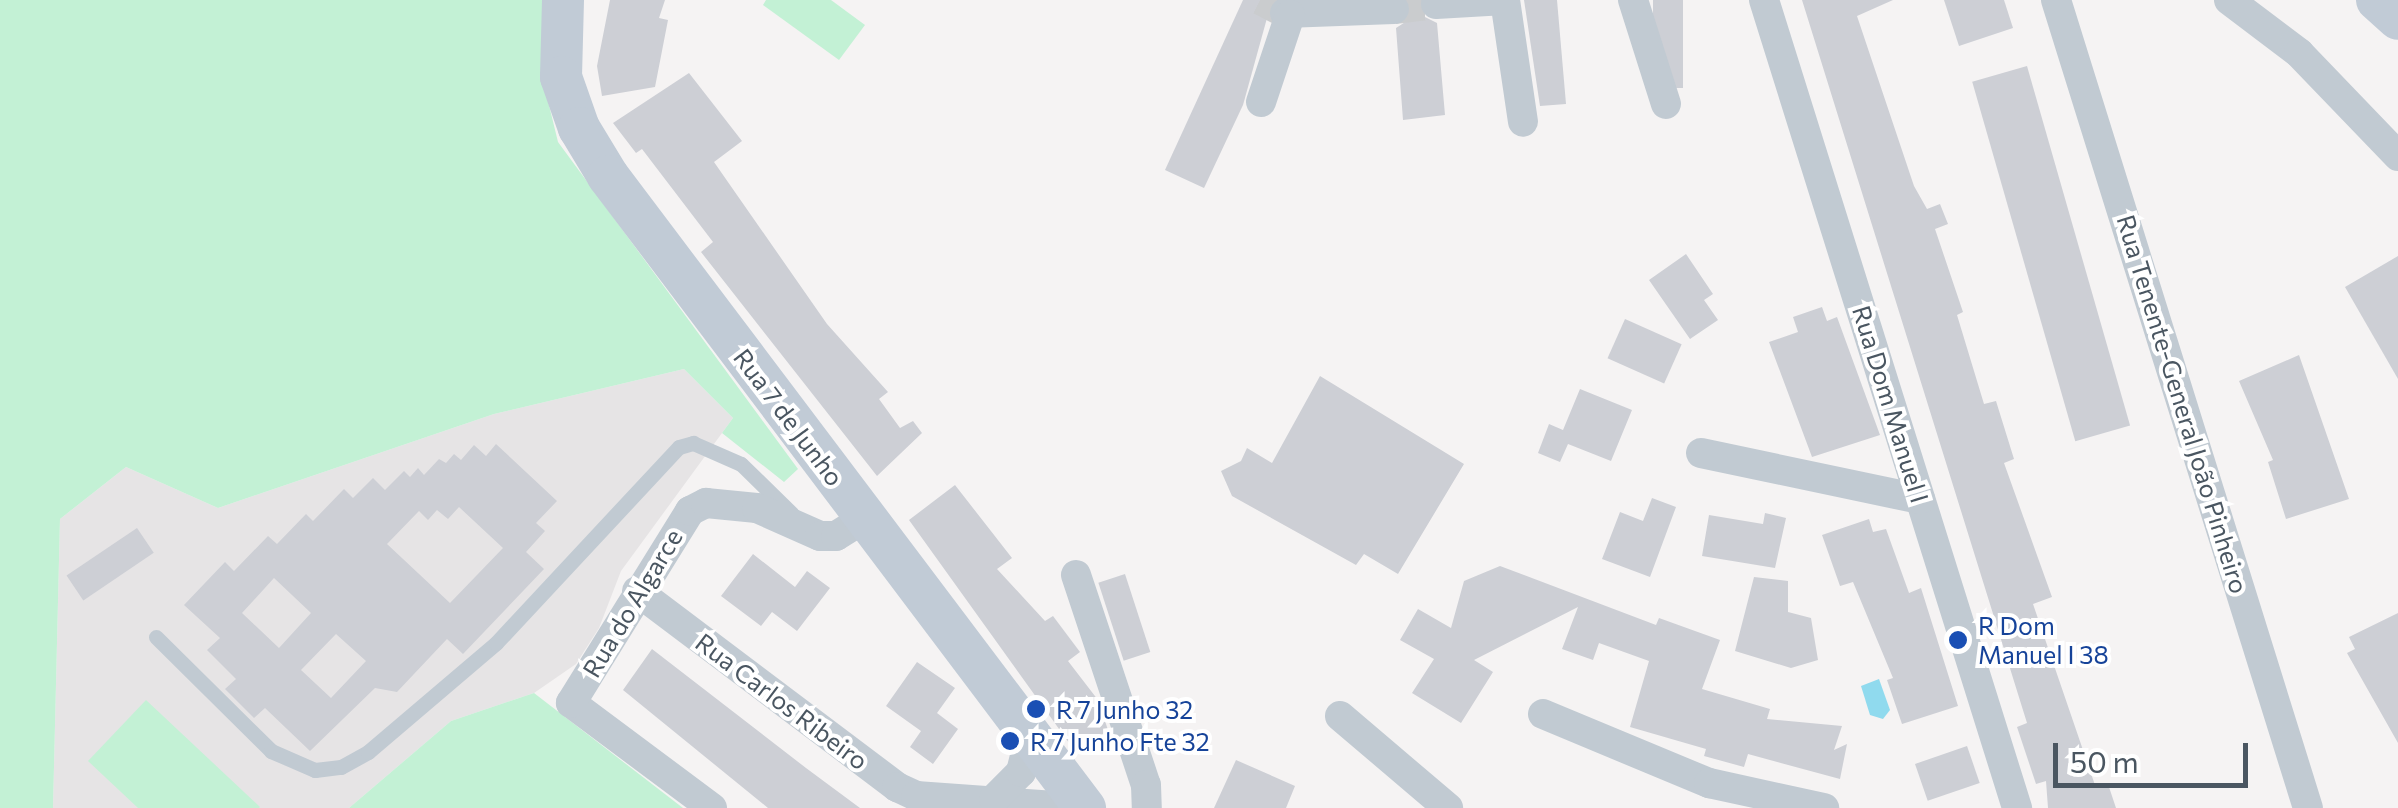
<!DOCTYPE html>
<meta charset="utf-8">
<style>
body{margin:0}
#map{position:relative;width:2398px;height:808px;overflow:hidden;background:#f5f3f3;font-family:Commissioner,sans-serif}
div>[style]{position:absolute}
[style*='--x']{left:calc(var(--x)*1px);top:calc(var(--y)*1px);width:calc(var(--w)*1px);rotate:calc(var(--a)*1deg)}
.education>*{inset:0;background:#e6e4e5}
.green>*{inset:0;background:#c3f1d5}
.water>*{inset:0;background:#90daee}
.building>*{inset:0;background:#cdcfd5;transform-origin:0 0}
.street-tunnel>*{height:30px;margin-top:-15px;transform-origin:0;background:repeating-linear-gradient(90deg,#caccce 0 30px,transparent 0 45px)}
.lane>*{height:15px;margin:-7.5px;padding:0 7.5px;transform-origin:7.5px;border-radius:7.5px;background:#c1cad2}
.street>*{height:30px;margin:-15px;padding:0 15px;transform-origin:15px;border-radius:15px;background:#c1cad2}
.secondary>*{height:42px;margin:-21px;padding:0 21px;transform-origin:21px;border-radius:21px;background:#c1cbd6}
.dots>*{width:28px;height:28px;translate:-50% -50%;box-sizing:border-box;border:5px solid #fff;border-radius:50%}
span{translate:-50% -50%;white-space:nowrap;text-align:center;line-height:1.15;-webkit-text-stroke:8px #fff;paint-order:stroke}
.street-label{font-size:25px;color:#4a5661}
.transit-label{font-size:25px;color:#164399}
.left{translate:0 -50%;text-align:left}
.scale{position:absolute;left:2053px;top:743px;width:195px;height:45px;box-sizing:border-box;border:5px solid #4a5661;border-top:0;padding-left:12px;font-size:30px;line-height:35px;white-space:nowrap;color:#4a5661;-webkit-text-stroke:8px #fff;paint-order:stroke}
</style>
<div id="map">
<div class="education">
<div style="clip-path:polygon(684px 369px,733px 418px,621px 571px,599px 628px,576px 664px,534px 693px,451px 721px,349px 808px,53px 808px,60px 519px,126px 467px,218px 508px,494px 414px)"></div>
</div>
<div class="green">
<div style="clip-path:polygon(0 0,549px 0,547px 97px,558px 142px,798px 469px,784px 482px,722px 433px,733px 418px,684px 369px,494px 414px,218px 508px,126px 467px,60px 519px,53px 808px,0 808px)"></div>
<div style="clip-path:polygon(766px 0,831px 0,865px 25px,839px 60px,763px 5px)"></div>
<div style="clip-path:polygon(534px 693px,683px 808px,349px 808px,451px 721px)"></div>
<div style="clip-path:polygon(146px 700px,260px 807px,259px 808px,138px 808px,88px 761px)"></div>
</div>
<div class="water">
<div style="clip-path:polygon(1879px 679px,1890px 710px,1883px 719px,1870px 715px,1861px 686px)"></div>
</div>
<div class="building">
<div style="clip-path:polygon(610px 0,665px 0,659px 18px,668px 20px,655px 87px,602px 96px,597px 66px)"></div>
<div style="clip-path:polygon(1243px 0,1272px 0,1243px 105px,1204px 188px,1165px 170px)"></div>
<div style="clip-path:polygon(1410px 0,1418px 0,1421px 15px,1437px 23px,1445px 115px,1403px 120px,1396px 28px,1410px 19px)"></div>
<div style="clip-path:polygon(1524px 0,1557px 0,1566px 104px,1540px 106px)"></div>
<div style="left:1653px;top:0;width:30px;height:88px"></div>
<div style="clip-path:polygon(1802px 0,1893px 0,1857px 16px,1914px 186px,1927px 209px,1940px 204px,1948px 224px,1935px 229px,1963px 312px,1957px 315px,1984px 404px,1996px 401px,2014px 459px,2004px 463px,2052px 597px,2033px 604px,2096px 788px,2108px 784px,2116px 808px,2048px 808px,2046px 781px,2036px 784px,2017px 727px,2027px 723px)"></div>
<div style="clip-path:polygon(1944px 0,2004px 0,2013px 28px,1959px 46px)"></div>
<div style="left:2027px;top:66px;width:374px;height:57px;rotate:74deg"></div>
<div style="clip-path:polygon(689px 73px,742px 141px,714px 162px,827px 324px,888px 392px,879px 399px,900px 428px,913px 421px,922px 433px,877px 476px,701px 252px,713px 242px,642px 149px,636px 153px,613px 123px)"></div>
<div style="clip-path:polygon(1686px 254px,1713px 294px,1704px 300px,1718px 320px,1690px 339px,1649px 280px)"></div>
<div style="clip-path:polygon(2398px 256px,2398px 379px,2345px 287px)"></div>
<div style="clip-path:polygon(1822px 307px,1827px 321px,1837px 317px,1880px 435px,1812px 457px,1769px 342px,1798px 332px,1793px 317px)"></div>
<div style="left:1625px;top:319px;width:62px;height:43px;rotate:24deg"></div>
<div style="clip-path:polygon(2299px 355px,2349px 499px,2286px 519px,2268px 462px,2273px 460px,2239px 381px)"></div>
<div style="clip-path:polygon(1320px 376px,1464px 464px,1398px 574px,1364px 554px,1356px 565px,1232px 496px,1221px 471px,1241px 461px,1247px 448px,1272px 463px)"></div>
<div style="clip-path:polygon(1580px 389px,1632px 410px,1611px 461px,1568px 444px,1560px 462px,1538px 453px,1549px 424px,1563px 430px)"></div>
<div style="clip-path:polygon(evenodd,496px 444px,557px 501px,536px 523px,545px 531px,526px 552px,544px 569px,463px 654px,447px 639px,397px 692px,375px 688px,310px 751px,265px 708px,254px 718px,225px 689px,236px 679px,207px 650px,220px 638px,184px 605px,225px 562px,234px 571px,268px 536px,277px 544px,306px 514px,313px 521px,344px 489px,353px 498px,373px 478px,385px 490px,404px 471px,410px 477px,418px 468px,424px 475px,439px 459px,446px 463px,454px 454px,461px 460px,474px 445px,486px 456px,496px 444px,459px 507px,503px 548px,450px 603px,387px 544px,419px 511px,428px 520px,437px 510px,448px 519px,459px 507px,496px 444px,274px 578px,311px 613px,279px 648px,242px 613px,274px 578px,496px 444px,336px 634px,366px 661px,331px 698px,301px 670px,336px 634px)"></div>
<div style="clip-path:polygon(955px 485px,1012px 558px,997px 569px,1045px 621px,1053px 616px,1080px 652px,1068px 661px,1098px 700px,1108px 730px,1077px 754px,909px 520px)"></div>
<div style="clip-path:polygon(1652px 498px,1676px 507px,1650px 577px,1602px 559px,1620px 512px,1643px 521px)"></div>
<div style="clip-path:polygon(1765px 513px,1786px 518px,1775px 568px,1702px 556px,1709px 515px,1763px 524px)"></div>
<div style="clip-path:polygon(1869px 519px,1873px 532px,1886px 529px,1909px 593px,1921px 588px,1958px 706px,1902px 724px,1887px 680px,1893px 678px,1853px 582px,1840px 586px,1822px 535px)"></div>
<div style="left:137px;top:528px;width:30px;height:85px;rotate:56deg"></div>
<div style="clip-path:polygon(753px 554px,795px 587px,807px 571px,830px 588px,797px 631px,772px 612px,761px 626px,721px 596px)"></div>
<div style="clip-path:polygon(1500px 566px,1656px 625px,1659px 618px,1720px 640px,1702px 689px,1770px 709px,1767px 719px,1842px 726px,1834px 750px,1847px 744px,1840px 779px,1748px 754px,1744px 767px,1704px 756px,1706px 749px,1630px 727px,1649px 661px,1599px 643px,1593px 660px,1562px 649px,1578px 607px,1474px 660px,1493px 672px,1461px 723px,1412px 693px,1434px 659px,1400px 640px,1418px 609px,1451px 628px,1464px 581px)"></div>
<div style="left:1125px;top:574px;width:82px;height:28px;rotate:72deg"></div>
<div style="clip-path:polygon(1754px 577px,1788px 581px,1788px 612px,1811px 618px,1818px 660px,1791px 668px,1735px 651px)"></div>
<div style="clip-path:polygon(2398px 613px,2398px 743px,2347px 653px,2355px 649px,2349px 637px)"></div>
<div style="clip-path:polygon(652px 649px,806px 768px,860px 808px,768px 808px,623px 690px)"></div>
<div style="clip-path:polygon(917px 662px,955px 688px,937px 713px,958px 729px,933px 764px,910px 747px,921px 731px,886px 706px)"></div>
<div style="left:1967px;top:746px;width:39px;height:55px;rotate:71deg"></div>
<div style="clip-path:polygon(1236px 760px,1295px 786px,1286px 808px,1214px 808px)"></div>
</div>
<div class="street-tunnel">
<div style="--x:1260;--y:0;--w:28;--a:27"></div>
<div style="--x:1394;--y:9;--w:42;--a:-6.8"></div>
</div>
<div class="lane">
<div style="--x:156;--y:637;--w:162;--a:44.7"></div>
<div style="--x:271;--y:751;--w:48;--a:23.4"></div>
<div style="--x:315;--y:770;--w:26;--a:-7"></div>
<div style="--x:341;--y:767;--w:31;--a:-29"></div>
<div style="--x:368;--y:752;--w:168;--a:-40.4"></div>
<div style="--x:496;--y:643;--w:268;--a:-47"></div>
<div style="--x:679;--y:447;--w:15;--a:-16"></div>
<div style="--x:693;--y:443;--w:52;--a:23.6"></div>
<div style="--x:741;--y:464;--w:71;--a:44.4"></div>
</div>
<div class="street">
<div style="--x:1633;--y:0;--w:109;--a:72.4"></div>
<div style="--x:1764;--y:0;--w:847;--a:72.61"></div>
<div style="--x:2056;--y:0;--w:846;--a:72.68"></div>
<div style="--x:2229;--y:0;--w:88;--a:37.1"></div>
<div style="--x:2299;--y:53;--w:143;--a:46.1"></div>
<div style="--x:1436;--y:4;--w:69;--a:-3.3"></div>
<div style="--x:1505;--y:0;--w:123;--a:81.6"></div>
<div style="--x:1285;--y:13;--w:109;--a:-2.1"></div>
<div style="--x:1261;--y:102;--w:92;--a:-71.6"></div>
<div style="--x:1701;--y:453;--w:224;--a:11.9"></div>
<div style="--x:1076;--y:575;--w:221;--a:71.6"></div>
<div style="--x:1146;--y:785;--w:23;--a:88"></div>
<div style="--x:637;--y:591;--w:326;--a:37"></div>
<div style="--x:897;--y:787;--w:21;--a:25"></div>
<div style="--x:916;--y:796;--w:169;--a:4.1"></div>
<div style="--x:1543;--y:714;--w:180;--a:22.6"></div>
<div style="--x:1709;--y:783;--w:118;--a:12.3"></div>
<div style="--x:1340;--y:716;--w:142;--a:40.4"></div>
<div style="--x:994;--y:799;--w:38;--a:-45"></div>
<div style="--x:1021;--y:772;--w:37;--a:-76"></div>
<div style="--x:712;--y:808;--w:176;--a:-143.3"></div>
<div style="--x:571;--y:703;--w:226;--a:-58.2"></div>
<div style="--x:690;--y:511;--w:18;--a:-27"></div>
<div style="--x:706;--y:503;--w:51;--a:5.6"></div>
<div style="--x:757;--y:508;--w:69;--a:24"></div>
<div style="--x:820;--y:536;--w:16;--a:0"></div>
<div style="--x:836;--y:536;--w:34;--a:-32"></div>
</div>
<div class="secondary">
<div style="--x:563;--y:0;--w:77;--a:91.5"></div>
<div style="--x:561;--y:77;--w:54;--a:70.6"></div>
<div style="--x:579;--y:128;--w:56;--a:58.9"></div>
<div style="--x:608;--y:176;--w:792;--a:52.96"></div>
<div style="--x:2377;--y:0;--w:28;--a:42"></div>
</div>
<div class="dots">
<div style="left:1958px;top:640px;background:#1a4fb4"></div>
<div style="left:1036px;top:709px;background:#1a4fb4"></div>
<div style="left:1010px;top:741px;background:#1a4fb4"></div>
</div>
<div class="street-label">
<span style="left:1891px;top:404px;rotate:73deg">Rua Dom Manuel I</span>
<span style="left:2183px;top:404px;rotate:73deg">Rua Tenente-General João Pinheiro</span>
<span style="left:789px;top:417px;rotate:53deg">Rua 7 de Junho</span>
<span style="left:632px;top:603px;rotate:-59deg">Rua do Algarce</span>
<span style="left:782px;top:701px;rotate:37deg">Rua Carlos Ribeiro</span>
</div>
<div class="transit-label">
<span class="left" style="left:1978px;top:640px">R Dom<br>Manuel I 38</span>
<span class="left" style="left:1056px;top:709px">R 7 Junho 32</span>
<span class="left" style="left:1030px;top:741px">R 7 Junho Fte 32</span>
</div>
<div class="scale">50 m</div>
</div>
